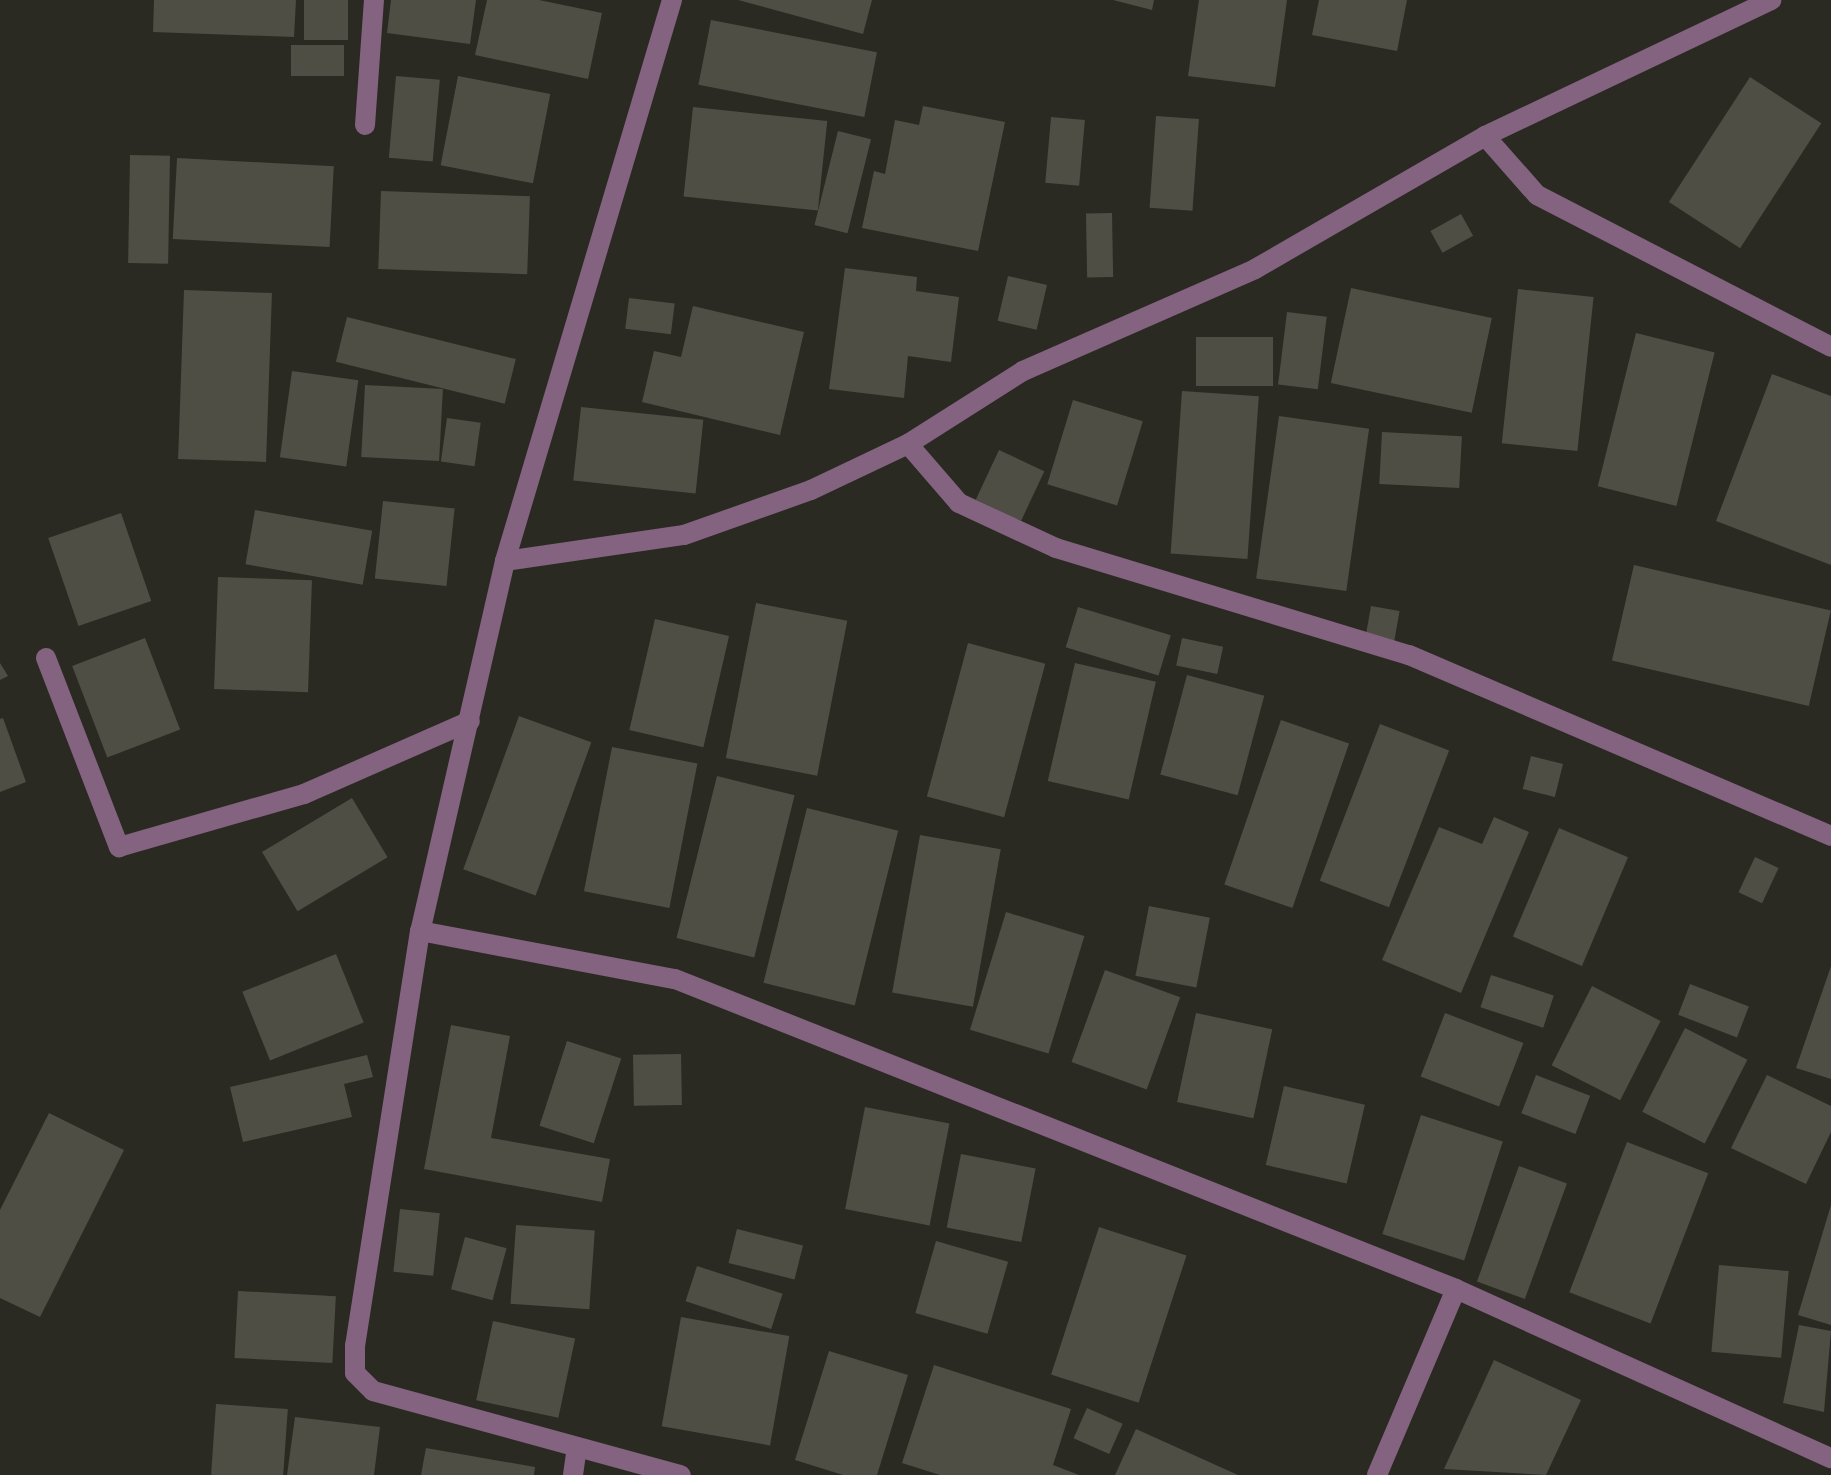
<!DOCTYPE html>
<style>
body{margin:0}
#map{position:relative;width:1831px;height:1475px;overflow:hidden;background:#2a2a22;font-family:Poppins,sans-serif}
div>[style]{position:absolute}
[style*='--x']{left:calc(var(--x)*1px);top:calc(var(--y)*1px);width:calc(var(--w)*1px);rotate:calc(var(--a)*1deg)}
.building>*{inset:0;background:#4e4e44;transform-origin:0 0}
.minor>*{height:20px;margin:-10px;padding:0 10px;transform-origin:10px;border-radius:10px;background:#83637f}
span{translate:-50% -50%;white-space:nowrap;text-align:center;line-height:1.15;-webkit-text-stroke:7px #202118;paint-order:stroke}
</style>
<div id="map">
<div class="building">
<div style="clip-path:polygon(154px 0,296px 0,294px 37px,153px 32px)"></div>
<div style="left:304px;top:0;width:44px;height:40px"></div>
<div style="clip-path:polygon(391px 0,476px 0,470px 44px,387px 33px)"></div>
<div style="clip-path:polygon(487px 0,539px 0,602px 13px,588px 79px,475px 55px)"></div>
<div style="clip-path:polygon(738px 0,872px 0,863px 34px)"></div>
<div style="clip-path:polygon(1113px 0,1154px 0,1152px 10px)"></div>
<div style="clip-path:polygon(1199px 0,1287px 0,1275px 87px,1188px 76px)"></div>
<div style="clip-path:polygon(1319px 0,1407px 0,1397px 51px,1312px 35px)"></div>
<div style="left:711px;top:20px;width:169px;height:66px;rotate:11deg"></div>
<div style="left:291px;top:45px;width:53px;height:31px"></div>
<div style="left:396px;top:76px;width:44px;height:82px;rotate:5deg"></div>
<div style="left:458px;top:76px;width:94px;height:91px;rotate:11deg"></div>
<div style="left:1750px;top:77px;width:85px;height:149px;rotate:33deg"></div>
<div style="clip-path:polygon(923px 106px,1005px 122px,978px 251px,862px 228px,874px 171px,885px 174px,895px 120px,919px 125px)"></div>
<div style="left:693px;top:107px;width:135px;height:90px;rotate:6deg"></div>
<div style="left:1156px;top:116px;width:43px;height:92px;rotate:4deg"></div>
<div style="left:1051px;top:117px;width:34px;height:66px;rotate:5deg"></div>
<div style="left:838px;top:131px;width:34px;height:97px;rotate:14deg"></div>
<div style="left:130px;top:155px;width:40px;height:108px;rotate:1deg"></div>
<div style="left:177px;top:158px;width:157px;height:81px;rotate:3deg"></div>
<div style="left:381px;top:191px;width:149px;height:78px;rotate:2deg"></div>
<div style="left:1112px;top:213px;width:64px;height:26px;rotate:89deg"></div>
<div style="left:1461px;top:214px;width:25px;height:35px;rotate:61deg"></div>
<div style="clip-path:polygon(845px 268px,917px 277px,916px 291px,959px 297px,951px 362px,908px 356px,904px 398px,829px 389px)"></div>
<div style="left:1008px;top:276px;width:40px;height:46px;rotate:13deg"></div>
<div style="left:1351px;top:288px;width:144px;height:97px;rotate:12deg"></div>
<div style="left:1518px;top:289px;width:76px;height:155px;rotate:6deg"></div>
<div style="left:184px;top:290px;width:88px;height:169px;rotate:2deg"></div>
<div style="left:629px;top:298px;width:46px;height:31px;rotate:7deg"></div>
<div style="clip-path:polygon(693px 306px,804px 332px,780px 435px,642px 402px,654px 351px,681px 357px)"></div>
<div style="left:1287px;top:312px;width:40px;height:73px;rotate:7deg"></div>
<div style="left:347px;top:317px;width:174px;height:46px;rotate:14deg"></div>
<div style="left:1636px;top:333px;width:81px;height:158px;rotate:14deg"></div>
<div style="left:1196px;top:337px;width:77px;height:49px"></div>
<div style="left:292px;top:371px;width:67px;height:87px;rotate:8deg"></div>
<div style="clip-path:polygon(1772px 374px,1831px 396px,1831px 565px,1716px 521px)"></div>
<div style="left:365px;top:385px;width:78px;height:72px;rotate:3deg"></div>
<div style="left:1182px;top:391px;width:77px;height:163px;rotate:4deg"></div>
<div style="left:1073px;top:400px;width:73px;height:88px;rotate:17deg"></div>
<div style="left:581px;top:407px;width:123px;height:74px;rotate:6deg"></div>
<div style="left:1279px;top:416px;width:91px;height:164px;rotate:8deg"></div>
<div style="left:447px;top:418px;width:34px;height:44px;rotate:8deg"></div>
<div style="left:1382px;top:432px;width:80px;height:52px;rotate:3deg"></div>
<div style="left:999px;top:450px;width:50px;height:55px;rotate:25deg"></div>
<div style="left:383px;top:501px;width:72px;height:78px;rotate:6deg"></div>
<div style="left:255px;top:510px;width:119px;height:55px;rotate:10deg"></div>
<div style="left:121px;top:513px;width:93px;height:77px;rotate:71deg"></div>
<div style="left:1634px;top:565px;width:202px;height:98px;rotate:13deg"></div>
<div style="left:218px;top:577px;width:94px;height:112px;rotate:2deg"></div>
<div style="left:756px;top:603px;width:93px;height:158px;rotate:11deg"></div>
<div style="left:1371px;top:606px;width:29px;height:31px;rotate:10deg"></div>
<div style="left:1078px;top:607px;width:97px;height:42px;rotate:17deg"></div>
<div style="left:655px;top:619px;width:76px;height:114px;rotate:13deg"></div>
<div style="left:145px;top:638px;width:98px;height:78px;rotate:69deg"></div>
<div style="left:1182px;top:638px;width:42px;height:28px;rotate:12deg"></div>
<div style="left:968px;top:643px;width:80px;height:159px;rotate:15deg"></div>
<div style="clip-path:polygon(0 663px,8px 676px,0 680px)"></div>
<div style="left:1075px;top:663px;width:83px;height:121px;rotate:13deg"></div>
<div style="left:1187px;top:675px;width:80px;height:103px;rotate:15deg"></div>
<div style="left:519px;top:716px;width:77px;height:163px;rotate:20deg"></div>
<div style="clip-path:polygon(3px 718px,26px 782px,0 792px,0 719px)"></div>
<div style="left:1281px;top:720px;width:72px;height:174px;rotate:19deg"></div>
<div style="left:1380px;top:724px;width:74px;height:168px;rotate:21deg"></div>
<div style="left:612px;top:747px;width:87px;height:147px;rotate:11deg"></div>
<div style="left:1531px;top:756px;width:33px;height:34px;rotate:14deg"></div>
<div style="left:717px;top:776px;width:80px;height:167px;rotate:14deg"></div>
<div style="left:352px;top:798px;width:69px;height:105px;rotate:59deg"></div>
<div style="left:807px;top:808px;width:94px;height:180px;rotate:14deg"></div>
<div style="clip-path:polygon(1494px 817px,1529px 832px,1461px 993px,1382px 960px,1439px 827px,1482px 844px)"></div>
<div style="left:1559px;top:828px;width:75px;height:118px;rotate:23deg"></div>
<div style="left:920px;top:835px;width:82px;height:160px;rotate:10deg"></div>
<div style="left:1755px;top:857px;width:26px;height:39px;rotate:25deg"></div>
<div style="left:1149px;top:906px;width:62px;height:71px;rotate:11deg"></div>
<div style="left:1006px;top:912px;width:82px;height:123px;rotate:17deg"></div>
<div style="left:336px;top:954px;width:74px;height:101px;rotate:68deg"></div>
<div style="clip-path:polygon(1831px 966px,1831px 1079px,1796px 1068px)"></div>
<div style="left:1105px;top:970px;width:80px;height:98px;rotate:20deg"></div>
<div style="left:1491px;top:975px;width:66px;height:34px;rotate:18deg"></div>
<div style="left:1690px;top:984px;width:63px;height:33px;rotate:21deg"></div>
<div style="left:1592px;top:986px;width:77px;height:89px;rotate:27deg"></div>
<div style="left:1196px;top:1013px;width:78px;height:91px;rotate:12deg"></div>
<div style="left:1445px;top:1013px;width:84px;height:68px;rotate:21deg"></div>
<div style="clip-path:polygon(451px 1025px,510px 1036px,491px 1138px,610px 1159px,602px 1202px,424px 1169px)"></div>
<div style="left:1685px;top:1028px;width:70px;height:94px;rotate:27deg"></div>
<div style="left:567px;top:1041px;width:57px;height:89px;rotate:18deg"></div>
<div style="left:681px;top:1054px;width:51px;height:48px;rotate:89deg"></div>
<div style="clip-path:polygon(367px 1055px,373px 1077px,344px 1084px,352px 1117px,243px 1142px,230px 1087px)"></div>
<div style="left:1536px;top:1075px;width:58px;height:41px;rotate:21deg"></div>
<div style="clip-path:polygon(1767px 1075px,1831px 1106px,1831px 1132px,1806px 1184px,1731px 1148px)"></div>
<div style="left:1284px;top:1086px;width:83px;height:81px;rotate:13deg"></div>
<div style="left:865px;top:1107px;width:86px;height:104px;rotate:11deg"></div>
<div style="clip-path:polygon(49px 1113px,124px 1150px,40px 1317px,0 1298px,0 1210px)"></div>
<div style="left:1421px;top:1115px;width:86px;height:125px;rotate:18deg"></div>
<div style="left:1627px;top:1142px;width:87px;height:161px;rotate:21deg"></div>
<div style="left:961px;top:1154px;width:76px;height:75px;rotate:11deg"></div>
<div style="left:1519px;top:1166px;width:51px;height:123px;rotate:20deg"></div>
<div style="clip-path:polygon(1831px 1205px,1831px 1325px,1798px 1315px)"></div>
<div style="left:400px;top:1209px;width:40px;height:63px;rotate:6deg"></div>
<div style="left:516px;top:1225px;width:79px;height:79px;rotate:4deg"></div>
<div style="left:1099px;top:1227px;width:92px;height:155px;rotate:18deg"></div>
<div style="left:737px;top:1229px;width:68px;height:35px;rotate:14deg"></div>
<div style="left:465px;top:1237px;width:43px;height:54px;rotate:15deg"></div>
<div style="left:936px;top:1241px;width:75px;height:75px;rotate:16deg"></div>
<div style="left:1719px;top:1265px;width:70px;height:87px;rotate:5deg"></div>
<div style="left:697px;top:1266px;width:90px;height:37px;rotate:18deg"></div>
<div style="left:238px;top:1291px;width:98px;height:67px;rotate:3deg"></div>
<div style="left:681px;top:1317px;width:110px;height:111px;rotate:10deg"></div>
<div style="left:493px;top:1321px;width:84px;height:81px;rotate:12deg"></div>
<div style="clip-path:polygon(1799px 1325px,1831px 1331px,1824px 1412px,1783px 1403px)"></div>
<div style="clip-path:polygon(829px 1351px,908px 1375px,877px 1475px,843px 1475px,795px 1460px)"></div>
<div style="clip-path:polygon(1494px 1360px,1581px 1400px,1546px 1475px,1444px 1469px)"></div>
<div style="clip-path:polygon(934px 1365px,1071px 1409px,1053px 1465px,1079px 1475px,940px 1475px,902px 1463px)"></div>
<div style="left:216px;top:1404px;width:72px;height:71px;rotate:4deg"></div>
<div style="left:1087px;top:1408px;width:39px;height:33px;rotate:24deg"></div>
<div style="clip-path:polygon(295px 1417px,380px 1427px,374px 1475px,287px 1475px)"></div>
<div style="clip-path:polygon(1136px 1429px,1238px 1475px,1115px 1475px)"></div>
<div style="clip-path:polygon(426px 1448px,535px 1467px,534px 1475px,421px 1475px)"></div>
</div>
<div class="minor">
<div style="--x:672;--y:0;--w:585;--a:106.58"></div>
<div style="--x:505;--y:561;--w:380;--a:102.9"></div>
<div style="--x:420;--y:931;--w:419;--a:98.9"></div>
<div style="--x:355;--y:1345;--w:28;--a:90"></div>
<div style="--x:355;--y:1373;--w:25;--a:45"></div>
<div style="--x:373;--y:1391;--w:319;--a:15.3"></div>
<div style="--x:365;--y:125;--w:125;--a:-85.9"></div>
<div style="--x:1485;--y:136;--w:79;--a:48.6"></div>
<div style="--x:1537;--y:195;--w:331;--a:27.3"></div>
<div style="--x:908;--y:444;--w:78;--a:49.2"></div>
<div style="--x:959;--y:503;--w:107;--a:24.9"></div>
<div style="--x:1056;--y:548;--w:369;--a:16.9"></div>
<div style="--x:1409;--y:655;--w:459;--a:23.2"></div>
<div style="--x:505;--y:561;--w:181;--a:-8.3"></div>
<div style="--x:684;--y:535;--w:135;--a:-19.5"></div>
<div style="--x:811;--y:490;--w:107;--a:-25.4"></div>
<div style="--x:908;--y:444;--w:136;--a:-32.4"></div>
<div style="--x:1023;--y:371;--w:253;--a:-23.7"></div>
<div style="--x:1255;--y:269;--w:266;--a:-30"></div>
<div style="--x:1485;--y:136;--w:317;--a:-25.4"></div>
<div style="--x:46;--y:658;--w:203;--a:68.9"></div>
<div style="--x:119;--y:847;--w:192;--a:-16"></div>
<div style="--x:304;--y:794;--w:181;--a:-23.7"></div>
<div style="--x:420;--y:931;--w:259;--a:10.7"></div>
<div style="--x:675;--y:979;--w:840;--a:21.65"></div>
<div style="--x:1456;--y:1289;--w:411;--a:24.3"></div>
<div style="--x:573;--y:1475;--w:28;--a:-82"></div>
<div style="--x:1377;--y:1475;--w:202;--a:-67"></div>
</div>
</div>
